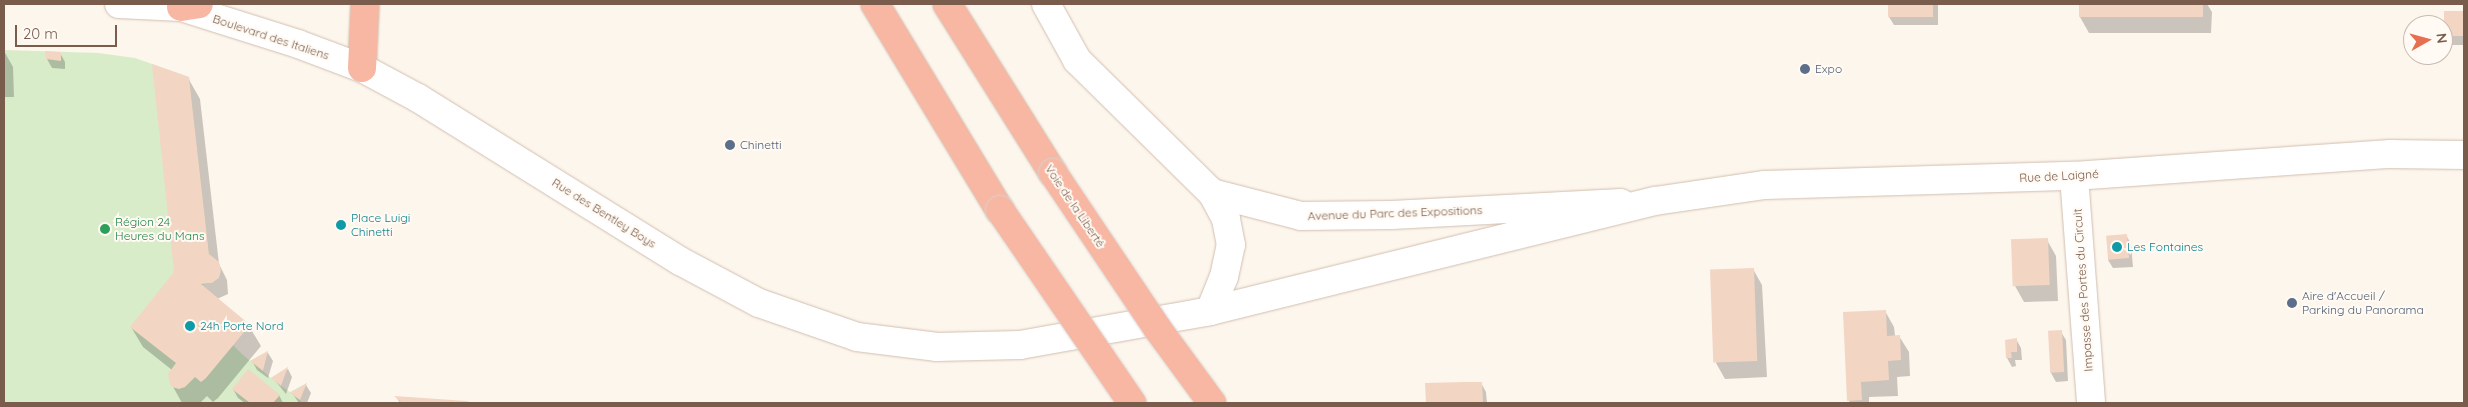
<!DOCTYPE html>
<meta charset="utf-8">
<style>
body{margin:0}
#map{position:relative;width:2468px;height:407px;overflow:hidden;background:#fdf6ec;font-family:Quicksand,sans-serif}
div>[style]{position:absolute}
[style*='--x']{left:calc(var(--x)*1px);top:calc(var(--y)*1px);width:calc(var(--w)*1px);rotate:calc(var(--a)*1deg)}
.green>*{inset:0;background:#d8ecc9}
.shadow>*{inset:0;background:#0003}
.building>*{inset:0;background:#f3d5c3;transform-origin:0 0}
.roads{filter:drop-shadow(0 0 1px #d1beb0) drop-shadow(0 0 1px #d1beb0)}
.street>*{height:28px;margin:-14px;padding:0 14px;transform-origin:14px;border-radius:14px;background:#fff}
.secondary>*{height:28px;margin:-14px;padding:0 14px;transform-origin:14px;border-radius:14px;background:#fff}
.highway>*{height:28px;margin:-14px;padding:0 14px;transform-origin:14px;border-radius:14px;background:#f7b7a3}
.bridges{filter:drop-shadow(0 0 1px #dad1cd) drop-shadow(0 0 1px #dad1cd)}
.highway-bridge>*{height:28px;margin:-14px;padding:0 14px;transform-origin:14px;border-radius:14px;background:#f7b7a3}
.dots>*{width:14px;height:14px;translate:-50% -50%;box-sizing:border-box;border:2px solid #fffaf3;border-radius:50%}
span{translate:-50% -50%;white-space:nowrap;text-align:center;line-height:1.15;-webkit-text-stroke:4px #fffaf3;paint-order:stroke}
.street-label{font-size:12px;color:#7a5c4d}
.service-label{font-size:12px;color:#4e5e75}
.left{translate:0 -50%;text-align:left}
.culture-label{font-size:12px;color:#0d838f}
.leisure-label{font-size:12px;color:#27864d}
.frame{position:absolute;inset:0;border:5px solid #7a5c4d;pointer-events:none}
.north{position:absolute;left:2403px;top:15px;width:50px;height:50px;box-sizing:border-box;background:#fffaf3;border:1px solid #cabbb1;border-radius:50%;rotate:83deg;font-size:14px;font-weight:700;line-height:20px;text-align:center;color:#7a5c4d}
.north::after{content:'';display:block;margin:auto;width:18px;height:22px;background:#e76f51;clip-path:polygon(50% 0,100% 100%,50% 72%,0 100%)}
.scale{position:absolute;left:15px;top:25px;width:102px;height:22px;box-sizing:border-box;border:2px solid #7a5c4d;border-top:0;padding-left:6px;font-size:15px;line-height:18px;white-space:nowrap;color:#7a5c4d;-webkit-text-stroke:4px #fffaf3;paint-order:stroke}
</style>
<div id="map">
<div class="green">
<div style="clip-path:polygon(4px 50px,98px 53px,135px 58px,189px 77px,209px 254px,221px 271px,219px 278px,212px 283px,201px 285px,250px 325px,233px 345px,242px 354px,250px 361px,268px 351px,263px 371px,271px 378px,288px 367px,281px 386px,290px 392px,307px 383px,300px 400px,302px 403px,4px 403px)"></div>
</div>
<div class="shadow">
<div style="clip-path:polygon(1889px 4px,1938px 4px,1938px 25px,1894px 25px,1889px 17px)"></div>
<div style="clip-path:polygon(2080px 4px,2207px 4px,2212px 12px,2211px 33px,2089px 33px,2080px 17px)"></div>
<div style="clip-path:polygon(2445px 13px,2464px 13px,2464px 45px,2451px 45px,2446px 36px)"></div>
<div style="clip-path:polygon(4px 51px,13px 67px,14px 97px,4px 97px)"></div>
<div style="clip-path:polygon(60px 53px,65px 62px,65px 69px,52px 68px,47px 59px)"></div>
<div style="clip-path:polygon(188px 78px,200px 99px,219px 264px,227px 280px,228px 294px,217px 299px,249px 326px,261px 346px,218px 398px,213px 402px,207px 396px,200px 403px,182px 403px,171px 383px,172px 370px,143px 347px,131px 327px,175px 272px)"></div>
<div style="clip-path:polygon(2126px 235px,2131px 244px,2133px 267px,2113px 268px,2108px 260px)"></div>
<div style="clip-path:polygon(2047px 240px,2056px 256px,2058px 301px,2024px 302px,2015px 286px)"></div>
<div style="clip-path:polygon(1753px 269px,1762px 285px,1767px 377px,1725px 379px,1716px 363px)"></div>
<div style="clip-path:polygon(1885px 311px,1894px 327px,1895px 336px,1899px 336px,1909px 352px,1910px 376px,1897px 377px,1898px 396px,1869px 397px,1869px 403px,1850px 403px,1849px 401px)"></div>
<div style="clip-path:polygon(2049px 332px,2061px 332px,2066px 340px,2068px 381px,2056px 382px,2051px 373px)"></div>
<div style="clip-path:polygon(2016px 339px,2021px 348px,2022px 360px,2015px 360px,2016px 366px,2012px 367px,2007px 358px)"></div>
<div style="clip-path:polygon(268px 353px,273px 361px,268px 378px,257px 370px,252px 361px)"></div>
<div style="clip-path:polygon(288px 369px,292px 377px,286px 394px,273px 378px)"></div>
<div style="clip-path:polygon(1481px 383px,1486px 392px,1487px 403px,1427px 403px,1427px 384px)"></div>
<div style="clip-path:polygon(306px 385px,311px 393px,307px 403px,299px 403px,292px 393px)"></div>
<div style="clip-path:polygon(233px 389px,279px 395px,283px 403px,245px 403px,238px 398px)"></div>
<div style="clip-path:polygon(396px 397px,467px 403px,472px 403px,400px 403px)"></div>
</div>
<div class="building">
<div style="left:1888px;top:4px;width:45px;height:13px"></div>
<div style="left:2079px;top:4px;width:124px;height:13px"></div>
<div style="left:2464px;top:11px;width:25px;height:20px;rotate:90deg"></div>
<div style="clip-path:polygon(45px 51px,61px 52px,61px 61px,46px 59px)"></div>
<div style="clip-path:polygon(152px 64px,189px 77px,209px 254px,219px 262px,221px 271px,219px 278px,212px 283px,201px 284px,250px 325px,206px 378px,201px 382px,195px 377px,185px 387px,179px 389px,172px 387px,170px 384px,168px 374px,176px 363px,130px 327px,174px 272px)"></div>
<div style="left:2127px;top:234px;width:24px;height:21px;rotate:85deg"></div>
<div style="left:2048px;top:238px;width:47px;height:37px;rotate:88deg"></div>
<div style="left:1754px;top:268px;width:93px;height:44px;rotate:88deg"></div>
<div style="clip-path:polygon(1886px 310px,1887px 336px,1900px 335px,1901px 360px,1888px 361px,1889px 380px,1861px 382px,1862px 400px,1847px 401px,1843px 312px)"></div>
<div style="left:2062px;top:330px;width:42px;height:14px;rotate:87deg"></div>
<div style="clip-path:polygon(2017px 338px,2017px 352px,2011px 352px,2012px 358px,2006px 358px,2005px 340px)"></div>
<div style="clip-path:polygon(268px 351px,263px 371px,250px 361px)"></div>
<div style="clip-path:polygon(288px 367px,281px 386px,271px 378px)"></div>
<div style="clip-path:polygon(248px 369px,280px 395px,273px 403px,250px 403px,232px 389px)"></div>
<div style="clip-path:polygon(1465px 382px,1482px 382px,1483px 403px,1426px 403px,1425px 383px)"></div>
<div style="clip-path:polygon(307px 383px,300px 400px,290px 393px)"></div>
<div style="clip-path:polygon(394px 396px,467px 401px,473px 403px,402px 403px)"></div>
</div>
<div class="roads">
<div class="street">
<div style="--x:1046;--y:4;--w:64;--a:61"></div>
<div style="--x:1077;--y:60;--w:190;--a:44.6"></div>
<div style="--x:1212;--y:193;--w:92;--a:14.5"></div>
<div style="--x:1301;--y:216;--w:91;--a:-0.6"></div>
<div style="--x:1392;--y:215;--w:229;--a:-3"></div>
<div style="--x:2074;--y:176;--w:228;--a:85.7"></div>
<div style="--x:1210;--y:311;--w:37;--a:-68"></div>
<div style="--x:1224;--y:277;--w:33;--a:-78"></div>
<div style="--x:1231;--y:245;--w:26;--a:-101"></div>
<div style="--x:1226;--y:219;--w:30;--a:-118"></div>
</div>
<div class="secondary">
<div style="--x:119;--y:4;--w:62;--a:2.8"></div>
<div style="--x:181;--y:7;--w:123;--a:17.5"></div>
<div style="--x:298;--y:44;--w:68;--a:20.6"></div>
<div style="--x:362;--y:68;--w:64;--a:28.2"></div>
<div style="--x:418;--y:98;--w:309;--a:31.9"></div>
<div style="--x:680;--y:261;--w:89;--a:28"></div>
<div style="--x:759;--y:303;--w:104;--a:19.1"></div>
<div style="--x:857;--y:337;--w:81;--a:7.1"></div>
<div style="--x:937;--y:347;--w:83;--a:-1.4"></div>
<div style="--x:1020;--y:345;--w:193;--a:-10.1"></div>
<div style="--x:1210;--y:311;--w:458;--a:-13.9"></div>
<div style="--x:1655;--y:201;--w:111;--a:-8.3"></div>
<div style="--x:1765;--y:185;--w:309;--a:-1.7"></div>
<div style="--x:2074;--y:176;--w:317;--a:-4"></div>
<div style="--x:2390;--y:154;--w:74;--a:0.8"></div>
</div>
<div class="highway">
<div style="--x:875;--y:4;--w:241;--a:58.8"></div>
<div style="--x:947;--y:4;--w:199;--a:57.9"></div>
<div style="--x:181;--y:7;--w:18;--a:-9"></div>
<div style="--x:362;--y:68;--w:64;--a:-87.3"></div>
</div>
</div>
<div class="bridges">
<div class="highway-bridge">
<div style="--x:1053;--y:173;--w:187;--a:56.1"></div>
<div style="--x:1157;--y:328;--w:93;--a:53.7"></div>
<div style="--x:1000;--y:210;--w:234;--a:55.6"></div>
</div>
</div>
<div class="dots">
<div style="left:1805px;top:69px;background:#5c6f8a"></div>
<div style="left:730px;top:145px;background:#5c6f8a"></div>
<div style="left:341px;top:225px;background:#0f9aa8"></div>
<div style="left:105px;top:229px;background:#2e9e5b"></div>
<div style="left:2117px;top:247px;background:#0f9aa8"></div>
<div style="left:2292px;top:303px;background:#5c6f8a"></div>
<div style="left:190px;top:326px;background:#0f9aa8"></div>
</div>
<div class="street-label">
<span style="left:271px;top:37px;rotate:18deg">Boulevard des Italiens</span>
<span style="left:2059px;top:176px;rotate:-3deg">Rue de Laigné</span>
<span style="left:1075px;top:206px;rotate:56deg">Voie de la Liberté</span>
<span style="left:604px;top:213px;rotate:32deg">Rue des Bentley Boys</span>
<span style="left:1395px;top:213px;rotate:-2deg">Avenue du Parc des Expositions</span>
<span style="left:2083px;top:290px;rotate:-94deg">Impasse des Portes du Circuit</span>
</div>
<div class="service-label">
<span class="left" style="left:1815px;top:69px">Expo</span>
<span class="left" style="left:740px;top:145px">Chinetti</span>
<span class="left" style="left:2302px;top:303px">Aire d'Accueil /<br>Parking du Panorama</span>
</div>
<div class="culture-label">
<span class="left" style="left:351px;top:225px">Place Luigi<br>Chinetti</span>
<span class="left" style="left:2127px;top:247px">Les Fontaines</span>
<span class="left" style="left:200px;top:326px">24h Porte Nord</span>
</div>
<div class="leisure-label">
<span class="left" style="left:115px;top:229px">Région 24<br>Heures du Mans</span>
</div>
<div class="frame"></div>
<div class="north">N</div>
<div class="scale">20 m</div>
</div>
